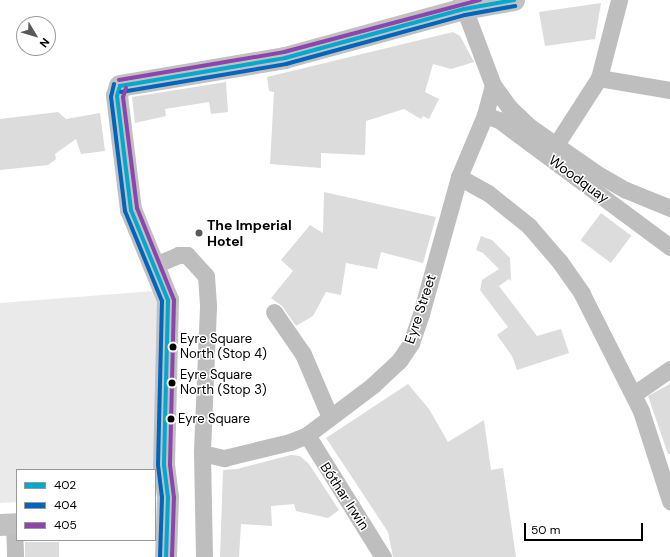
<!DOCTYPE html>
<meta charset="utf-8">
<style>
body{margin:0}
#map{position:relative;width:670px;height:557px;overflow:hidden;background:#fff;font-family:"DM Sans",sans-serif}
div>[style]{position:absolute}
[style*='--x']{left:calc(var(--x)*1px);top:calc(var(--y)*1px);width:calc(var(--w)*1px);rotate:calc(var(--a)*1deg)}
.green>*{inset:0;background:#eaeaea}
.building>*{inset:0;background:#dcdcdc;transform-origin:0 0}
.street>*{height:17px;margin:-8.5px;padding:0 8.5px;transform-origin:8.5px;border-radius:8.5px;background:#bebebe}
.secondary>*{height:22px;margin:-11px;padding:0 11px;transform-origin:11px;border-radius:11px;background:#c1c1c1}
.bus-1>*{height:4px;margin:-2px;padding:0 2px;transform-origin:2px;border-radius:2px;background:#00a9ce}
.bus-2>*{height:4px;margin:-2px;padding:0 2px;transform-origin:2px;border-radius:2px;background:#0065bd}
.bus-3>*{height:4px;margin:-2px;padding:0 2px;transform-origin:2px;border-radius:2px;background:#8e44ad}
.dots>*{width:11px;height:11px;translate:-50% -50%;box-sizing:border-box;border:2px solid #fff;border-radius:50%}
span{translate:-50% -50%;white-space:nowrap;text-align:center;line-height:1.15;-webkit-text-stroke:3px #fff;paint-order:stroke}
.bus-label{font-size:13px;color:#000}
.left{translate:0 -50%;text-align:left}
.street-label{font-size:14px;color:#000}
.poi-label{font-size:14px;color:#000;font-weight:700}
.legend{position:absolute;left:16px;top:469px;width:140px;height:72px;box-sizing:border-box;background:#fff;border:1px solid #999;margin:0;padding:5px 7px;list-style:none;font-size:12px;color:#000}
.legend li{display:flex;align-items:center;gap:8px;height:20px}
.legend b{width:20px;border:1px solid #999}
.north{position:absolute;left:16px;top:16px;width:40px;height:40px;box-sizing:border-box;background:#fff;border:1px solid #999;border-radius:50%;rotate:128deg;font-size:11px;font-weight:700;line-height:16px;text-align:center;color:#000}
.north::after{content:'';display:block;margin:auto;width:14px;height:18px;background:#595959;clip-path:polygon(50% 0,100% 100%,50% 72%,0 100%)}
.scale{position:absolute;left:524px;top:523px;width:119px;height:18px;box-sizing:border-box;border:2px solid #000;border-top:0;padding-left:5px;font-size:12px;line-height:14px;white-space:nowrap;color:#000;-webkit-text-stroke:3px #fff;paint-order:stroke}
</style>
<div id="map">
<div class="green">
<div style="clip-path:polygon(154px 291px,158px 303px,153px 470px,17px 470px,17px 502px,0 503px,0 303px)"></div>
</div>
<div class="building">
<div style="clip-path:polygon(601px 3px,595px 39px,545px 46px,539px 12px)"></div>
<div style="clip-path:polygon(453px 32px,460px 36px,474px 62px,451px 69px,433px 64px,425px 92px,439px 99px,429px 119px,423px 116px,421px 119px,404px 109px,366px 121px,365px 155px,321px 153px,321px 168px,270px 164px,274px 92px,269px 91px,267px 77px)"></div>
<div style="clip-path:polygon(226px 82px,228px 112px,211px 114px,209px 102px,165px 109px,166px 116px,135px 123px,132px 97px)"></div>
<div style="clip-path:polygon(58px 112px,66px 119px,100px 113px,105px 151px,81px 154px,76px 139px,55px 154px,56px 159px,48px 165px,0 170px,0 119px)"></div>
<div style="clip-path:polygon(324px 192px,436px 217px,423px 263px,381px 252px,377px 269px,346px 263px,341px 295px,326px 292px,313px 316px,296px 326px,282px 306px,271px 298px,293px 271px,281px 260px,310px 225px,323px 233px)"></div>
<div style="left:601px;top:213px;width:38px;height:34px;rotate:37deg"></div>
<div style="clip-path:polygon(481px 236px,492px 240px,510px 258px,511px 281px,509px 279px,499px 286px,537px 336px,561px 329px,569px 353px,517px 370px,512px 356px,497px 335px,508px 327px,480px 290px,482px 280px,499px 269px,483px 253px,476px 250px)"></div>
<div style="clip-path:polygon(408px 384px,429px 409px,448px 442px,484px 420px,491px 470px,503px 468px,516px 557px,393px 557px,388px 532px,326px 438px)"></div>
<div style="clip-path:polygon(670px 384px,670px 454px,668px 454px,648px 396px)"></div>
<div style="clip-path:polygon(291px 455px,300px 456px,309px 464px,339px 510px,328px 518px,296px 511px,294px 504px,271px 506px,272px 526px,241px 524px,239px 557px,220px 557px,223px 470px,237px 469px)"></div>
<div style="left:59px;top:542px;width:15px;height:34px;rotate:90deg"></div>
</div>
<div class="street">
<div style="--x:461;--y:0;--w:91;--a:69.4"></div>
<div style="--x:493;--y:85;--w:29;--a:54"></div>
<div style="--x:510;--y:108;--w:28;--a:44"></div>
<div style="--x:530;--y:127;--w:80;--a:34.9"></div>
<div style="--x:596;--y:173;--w:34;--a:30"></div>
<div style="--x:626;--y:190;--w:48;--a:22.2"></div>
<div style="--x:599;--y:78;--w:72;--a:9.6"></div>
<div style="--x:485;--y:115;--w:15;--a:20"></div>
<div style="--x:499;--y:120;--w:213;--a:36.6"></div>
<div style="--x:550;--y:154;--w:90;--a:-57.2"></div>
<div style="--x:599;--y:78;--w:81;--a:-75.6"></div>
<div style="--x:459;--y:177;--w:33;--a:29"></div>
<div style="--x:488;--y:193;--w:53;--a:38.8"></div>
<div style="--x:529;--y:226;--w:48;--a:49.3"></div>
<div style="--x:560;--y:262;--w:39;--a:55"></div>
<div style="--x:582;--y:294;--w:131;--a:63.2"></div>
<div style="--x:641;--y:411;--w:95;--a:72.1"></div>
<div style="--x:155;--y:265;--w:25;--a:-23"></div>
<div style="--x:178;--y:255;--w:9;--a:0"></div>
<div style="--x:187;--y:255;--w:28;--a:48"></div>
<div style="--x:206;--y:276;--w:31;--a:86"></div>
<div style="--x:208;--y:307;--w:146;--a:92.4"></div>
<div style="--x:202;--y:453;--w:104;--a:88.9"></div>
<div style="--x:274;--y:312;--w:51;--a:55.4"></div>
<div style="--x:303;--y:354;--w:66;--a:66.9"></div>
<div style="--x:634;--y:394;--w:44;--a:-34.8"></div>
<div style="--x:307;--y:435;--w:144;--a:58.1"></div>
<div style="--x:202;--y:453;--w:23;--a:13"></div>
<div style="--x:224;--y:458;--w:68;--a:-13.6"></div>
<div style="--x:290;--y:442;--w:18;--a:-22"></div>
<div style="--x:307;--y:435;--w:83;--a:-37.1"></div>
<div style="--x:373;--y:385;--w:35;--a:-43"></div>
<div style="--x:399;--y:361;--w:22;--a:-56"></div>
<div style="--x:411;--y:343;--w:31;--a:-71"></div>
<div style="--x:421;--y:314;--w:142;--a:-74.5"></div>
<div style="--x:459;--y:177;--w:67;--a:-67.2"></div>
<div style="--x:485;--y:115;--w:31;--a:-75"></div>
<div style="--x:14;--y:524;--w:33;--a:88"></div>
</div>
<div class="secondary">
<div style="--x:0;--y:525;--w:17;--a:-3"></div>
<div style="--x:166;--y:557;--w:60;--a:-88.1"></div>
<div style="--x:168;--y:497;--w:32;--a:-97"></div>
<div style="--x:164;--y:465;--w:165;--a:-88.6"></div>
<div style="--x:168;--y:300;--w:97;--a:-112.3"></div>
<div style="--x:131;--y:210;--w:115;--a:-97"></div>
<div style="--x:117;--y:96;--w:10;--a:-73"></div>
<div style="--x:120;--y:86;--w:167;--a:-9.6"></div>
<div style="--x:285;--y:58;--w:186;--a:-15.3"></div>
<div style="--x:464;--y:9;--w:51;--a:-10.2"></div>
</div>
<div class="bus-1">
<div style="--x:120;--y:86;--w:10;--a:107"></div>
<div style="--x:117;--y:96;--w:115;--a:83"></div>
<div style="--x:131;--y:210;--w:97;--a:67.7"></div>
<div style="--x:168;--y:300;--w:165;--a:91.4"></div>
<div style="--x:164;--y:465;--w:32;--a:83"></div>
<div style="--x:168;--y:497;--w:60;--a:91.9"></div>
<div style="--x:120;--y:86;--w:167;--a:-9.6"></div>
<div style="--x:285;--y:58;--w:186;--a:-15.3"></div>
<div style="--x:464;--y:9;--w:51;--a:-10.2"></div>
</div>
<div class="bus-2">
<div style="--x:114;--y:84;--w:13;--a:103"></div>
<div style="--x:111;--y:97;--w:115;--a:83"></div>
<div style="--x:125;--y:211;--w:97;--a:67.7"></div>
<div style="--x:162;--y:301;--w:164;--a:91.4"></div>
<div style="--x:158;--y:465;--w:32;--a:83"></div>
<div style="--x:162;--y:497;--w:60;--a:91.9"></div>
<div style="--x:121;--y:92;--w:167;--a:-9.6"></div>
<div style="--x:286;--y:64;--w:186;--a:-15.3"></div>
<div style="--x:465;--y:15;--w:51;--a:-10.2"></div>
</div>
<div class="bus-3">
<div style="--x:119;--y:80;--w:167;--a:-9.6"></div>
<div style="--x:284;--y:52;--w:203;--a:-14.9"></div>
<div style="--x:126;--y:88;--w:9;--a:108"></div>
<div style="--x:123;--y:97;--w:112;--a:82.8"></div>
<div style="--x:137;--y:208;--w:99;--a:68.1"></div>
<div style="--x:174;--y:300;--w:165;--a:91.4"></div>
<div style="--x:170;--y:465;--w:32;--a:83"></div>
<div style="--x:174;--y:497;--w:60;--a:91.9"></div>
</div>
<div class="dots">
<div style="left:199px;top:233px;background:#595959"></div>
<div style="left:173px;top:347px;background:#000"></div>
<div style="left:172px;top:383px;background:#000"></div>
<div style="left:171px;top:419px;background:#000"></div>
</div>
<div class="bus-label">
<span class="left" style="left:180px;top:347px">Eyre Square<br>North (Stop 4)</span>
<span class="left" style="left:180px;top:383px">Eyre Square<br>North (Stop 3)</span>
<span class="left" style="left:178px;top:419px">Eyre Square</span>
</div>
<div class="street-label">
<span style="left:579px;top:179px;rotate:36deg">Woodquay</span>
<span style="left:420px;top:309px;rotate:-72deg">Eyre Street</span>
<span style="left:345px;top:496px;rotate:57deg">Bóthar Irwin</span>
</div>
<div class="poi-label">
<span class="left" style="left:207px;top:233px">The Imperial<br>Hotel</span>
</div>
<ul class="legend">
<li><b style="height:5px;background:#00a9ce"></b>402</li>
<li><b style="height:5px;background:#0065bd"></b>404</li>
<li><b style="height:5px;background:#8e44ad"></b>405</li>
</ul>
<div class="north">N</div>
<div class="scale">50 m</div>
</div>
